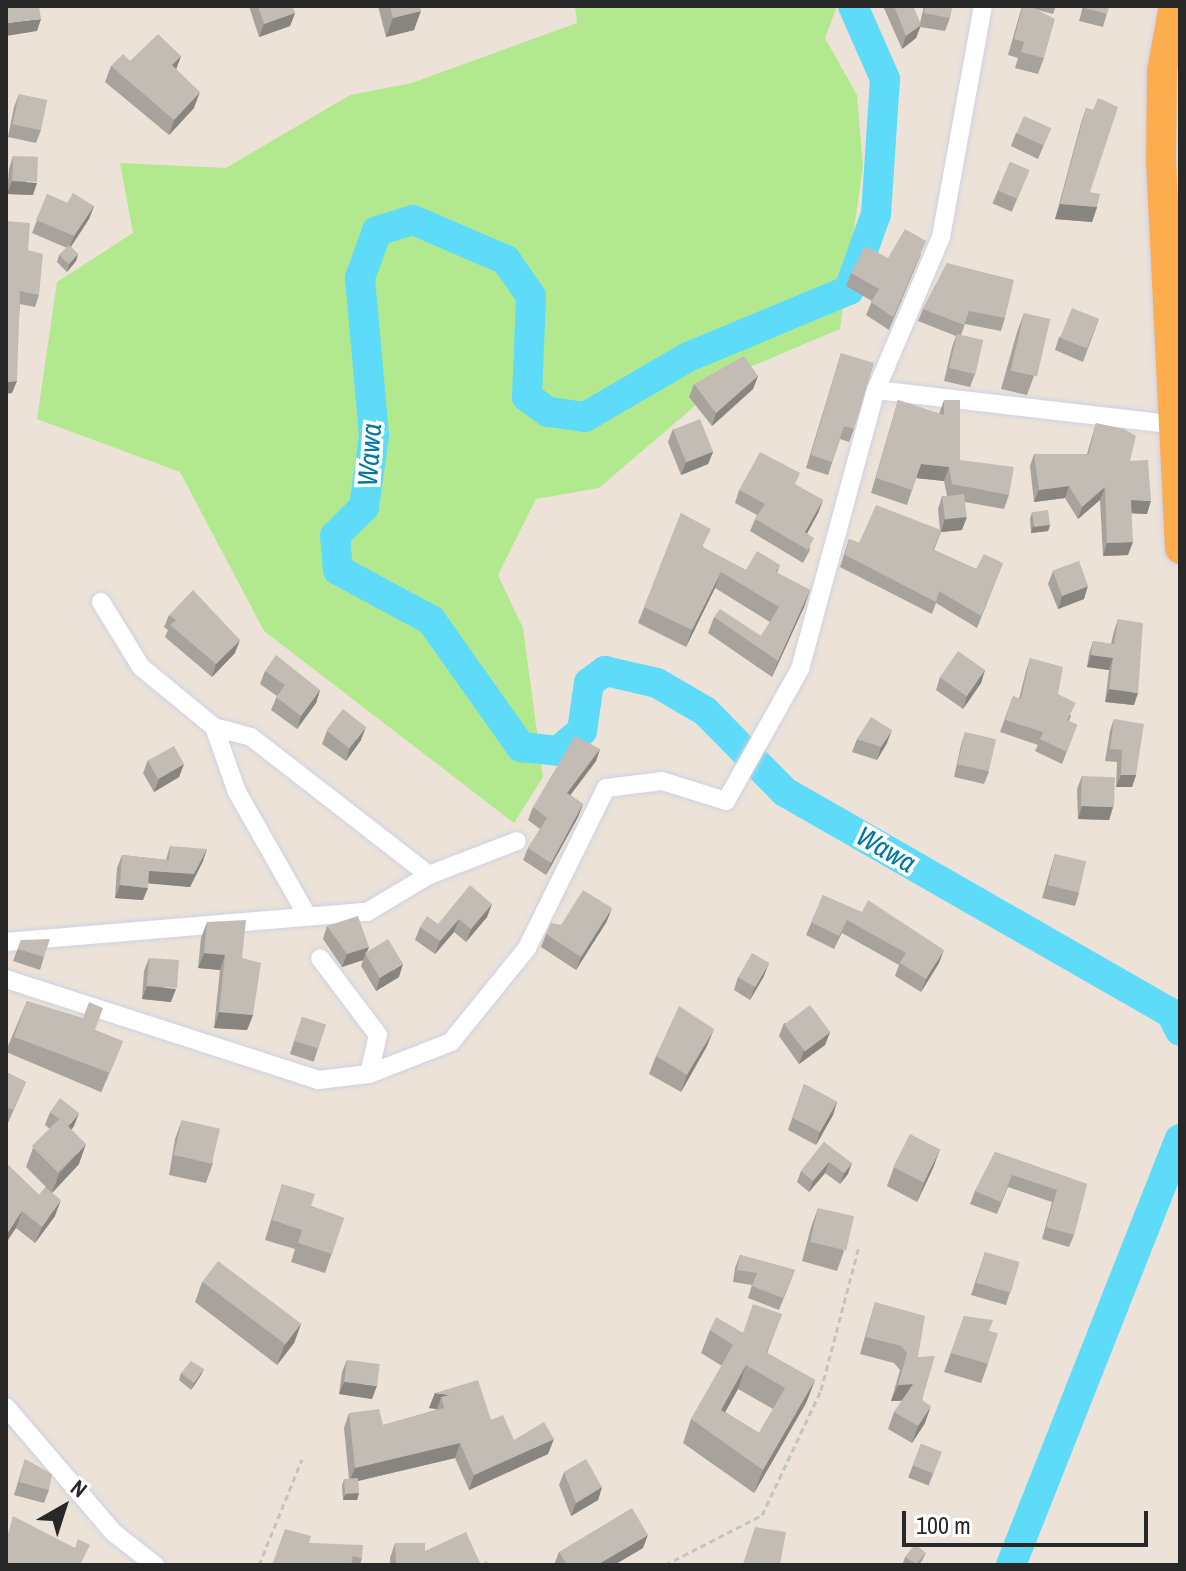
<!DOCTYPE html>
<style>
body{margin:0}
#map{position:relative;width:1186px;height:1571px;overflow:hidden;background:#ece2d8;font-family:"Archivo Narrow",sans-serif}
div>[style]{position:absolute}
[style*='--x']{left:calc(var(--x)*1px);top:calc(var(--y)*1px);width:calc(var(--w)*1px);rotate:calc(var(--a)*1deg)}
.green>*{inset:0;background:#b3e98e}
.river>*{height:30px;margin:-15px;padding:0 15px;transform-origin:15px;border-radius:15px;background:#5fdbfa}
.path>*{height:3px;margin-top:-1.5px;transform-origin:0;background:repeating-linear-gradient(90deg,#c3c3c3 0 6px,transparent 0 10px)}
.roads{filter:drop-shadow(0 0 2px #cdd2e3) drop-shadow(0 0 2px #cdd2e3)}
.minor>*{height:18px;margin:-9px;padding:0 9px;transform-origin:9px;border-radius:9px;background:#fff}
.trunk>*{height:30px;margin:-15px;padding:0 15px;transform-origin:15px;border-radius:15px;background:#fead4e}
.wall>*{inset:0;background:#a8a29c;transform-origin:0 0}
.shaded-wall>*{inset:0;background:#88847f}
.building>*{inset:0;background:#c3bcb5;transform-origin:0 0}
span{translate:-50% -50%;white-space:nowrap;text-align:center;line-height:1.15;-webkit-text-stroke:7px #fff;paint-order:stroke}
.water-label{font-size:28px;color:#0076a4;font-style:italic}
.frame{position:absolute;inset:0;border:8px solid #282828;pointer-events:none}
.north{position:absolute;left:24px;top:1467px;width:80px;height:80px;-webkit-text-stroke:6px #fff;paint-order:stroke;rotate:39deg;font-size:22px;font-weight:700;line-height:32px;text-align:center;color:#282828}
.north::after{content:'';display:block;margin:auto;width:28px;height:36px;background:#282828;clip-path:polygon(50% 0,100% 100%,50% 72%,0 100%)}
.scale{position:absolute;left:902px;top:1511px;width:246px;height:36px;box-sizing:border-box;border:4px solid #282828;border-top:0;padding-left:10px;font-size:24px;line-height:28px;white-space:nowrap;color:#282828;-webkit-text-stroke:6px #fff;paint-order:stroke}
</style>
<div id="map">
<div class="green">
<div style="clip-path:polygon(575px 6px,837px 6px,825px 38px,857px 95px,863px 166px,840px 329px,731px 375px,599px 488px,536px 499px,498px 575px,523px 628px,543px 777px,514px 823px,264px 631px,180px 472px,37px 419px,57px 282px,133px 233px,120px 163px,226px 168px,350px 95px,412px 83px,577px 23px)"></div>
</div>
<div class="river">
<div style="--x:853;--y:6;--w:80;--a:66.3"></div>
<div style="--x:885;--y:79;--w:135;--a:93.8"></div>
<div style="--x:876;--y:214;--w:81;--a:109.6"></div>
<div style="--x:849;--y:290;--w:174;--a:157.4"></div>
<div style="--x:688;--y:357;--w:119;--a:149.8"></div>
<div style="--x:585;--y:417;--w:37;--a:-172"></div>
<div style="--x:548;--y:412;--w:26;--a:-144"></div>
<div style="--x:527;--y:397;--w:101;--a:-87.7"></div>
<div style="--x:531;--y:296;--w:44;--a:-124.8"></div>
<div style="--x:506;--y:260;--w:101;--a:-156.7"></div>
<div style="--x:413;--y:220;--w:38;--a:163"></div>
<div style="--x:377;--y:231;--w:50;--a:109.9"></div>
<div style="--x:360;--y:278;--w:159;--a:84.9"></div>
<div style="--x:374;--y:436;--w:72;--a:98"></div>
<div style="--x:364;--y:507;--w:41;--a:135"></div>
<div style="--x:335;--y:536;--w:34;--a:85"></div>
<div style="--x:338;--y:570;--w:106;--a:28.3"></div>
<div style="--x:431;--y:620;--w:156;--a:54.7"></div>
<div style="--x:521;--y:747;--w:37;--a:6"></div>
<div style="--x:558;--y:751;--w:31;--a:-40"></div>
<div style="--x:582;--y:731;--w:49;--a:-81.7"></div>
<div style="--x:589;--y:683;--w:20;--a:-37"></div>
<div style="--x:605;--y:671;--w:53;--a:13"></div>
<div style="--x:657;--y:683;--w:56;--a:30.3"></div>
<div style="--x:705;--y:711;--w:114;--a:45.4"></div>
<div style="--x:785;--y:792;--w:445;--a:29.8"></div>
<div style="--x:1171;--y:1013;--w:20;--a:63"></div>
<div style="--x:1011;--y:1565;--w:458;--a:-68.4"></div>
</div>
<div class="path">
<div style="--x:259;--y:1565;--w:114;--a:-67.9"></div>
<div style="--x:665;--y:1565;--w:109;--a:-27.3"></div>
<div style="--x:762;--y:1515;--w:138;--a:-64.7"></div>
<div style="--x:821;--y:1390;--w:149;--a:-75.2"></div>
</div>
<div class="roads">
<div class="minor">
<div style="--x:876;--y:390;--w:306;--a:6.6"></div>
<div style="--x:101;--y:602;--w:76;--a:58.4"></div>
<div style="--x:141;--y:667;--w:94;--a:39.4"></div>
<div style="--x:214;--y:727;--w:38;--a:15"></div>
<div style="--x:251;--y:737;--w:225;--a:37.8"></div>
<div style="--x:214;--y:727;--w:69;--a:70.5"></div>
<div style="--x:237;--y:792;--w:142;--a:60.4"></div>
<div style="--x:6;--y:942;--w:362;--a:-4.8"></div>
<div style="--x:367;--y:912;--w:72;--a:-30.8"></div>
<div style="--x:429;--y:875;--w:94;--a:-21.1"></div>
<div style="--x:6;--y:979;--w:328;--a:17.9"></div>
<div style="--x:318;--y:1080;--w:51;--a:-6.7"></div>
<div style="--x:369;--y:1074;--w:40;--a:-77"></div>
<div style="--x:378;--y:1035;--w:96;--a:-127"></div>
<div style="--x:369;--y:1074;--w:88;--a:-21.3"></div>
<div style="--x:451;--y:1042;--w:121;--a:-51"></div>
<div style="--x:527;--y:948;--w:178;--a:-63.7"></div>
<div style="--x:606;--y:788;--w:56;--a:-7.1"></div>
<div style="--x:662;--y:781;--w:67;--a:17.4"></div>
<div style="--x:726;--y:801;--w:151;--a:-60.7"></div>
<div style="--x:800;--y:669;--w:289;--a:-74.8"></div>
<div style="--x:876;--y:390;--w:166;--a:-67"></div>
<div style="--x:941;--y:237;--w:235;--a:-79.7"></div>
<div style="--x:6;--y:1407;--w:166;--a:49.4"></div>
<div style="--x:114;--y:1533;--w:52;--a:38"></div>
</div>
<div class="trunk">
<div style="--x:1174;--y:6;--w:66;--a:100.5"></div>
<div style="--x:1162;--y:71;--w:89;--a:90.6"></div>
<div style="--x:1161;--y:160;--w:389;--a:87.2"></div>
</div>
</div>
<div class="wall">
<div style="clip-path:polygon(249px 6px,292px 6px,295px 13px,290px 26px,259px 37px)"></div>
<div style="clip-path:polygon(378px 6px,420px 6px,414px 30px,386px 37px)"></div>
<div style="clip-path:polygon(883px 6px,913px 6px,920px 23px,924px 6px,952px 6px,950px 18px,945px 31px,920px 27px,916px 38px,902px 49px)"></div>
<div style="clip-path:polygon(1022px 6px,1056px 6px,1053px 14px,1038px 10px,1044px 58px,1038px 74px,1015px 68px,1018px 58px,1008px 55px)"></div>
<div style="clip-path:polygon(1083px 6px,1109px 6px,1103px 27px,1079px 21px)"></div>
<div style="clip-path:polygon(181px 56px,176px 69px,194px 108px,169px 135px,105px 82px,111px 66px,130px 61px)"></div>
<div style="clip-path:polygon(19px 94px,41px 130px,36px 143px,8px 137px,14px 107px)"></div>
<div style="clip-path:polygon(1086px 108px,1093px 110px,1090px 192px,1097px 207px,1092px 222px,1055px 219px,1081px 123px)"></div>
<div style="clip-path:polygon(1051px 128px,1038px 159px,1011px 146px,1016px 133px)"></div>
<div style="clip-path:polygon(13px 156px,33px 195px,7px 194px,9px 169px)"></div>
<div style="left:1010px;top:162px;width:21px;height:45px;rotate:23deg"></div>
<div style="clip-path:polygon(47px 194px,67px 203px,94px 206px,89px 219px,71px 247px,78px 254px,76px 261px,67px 272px,57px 262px,59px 255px,67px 248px,32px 233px)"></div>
<div style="clip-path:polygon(6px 221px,28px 250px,39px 295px,35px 307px,20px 304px,12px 393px)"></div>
<div style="clip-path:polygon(921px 254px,889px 330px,866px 315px,872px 301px,846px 286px,851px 273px,888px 258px)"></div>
<div style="clip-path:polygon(947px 263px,1005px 318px,1001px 331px,965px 324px,961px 335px,975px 374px,970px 387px,944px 381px,952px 347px,956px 336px,918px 321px,923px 309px)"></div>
<div style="clip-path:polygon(1024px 313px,1034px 376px,1027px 395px,1001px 389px,1017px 332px)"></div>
<div style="clip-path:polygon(1099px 319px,1083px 362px,1055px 350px,1059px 337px)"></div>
<div style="clip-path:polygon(841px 353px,854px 429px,849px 442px,840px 439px,828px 475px,806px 468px)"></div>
<div style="clip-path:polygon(758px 376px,753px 389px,712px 426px,689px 397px,694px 384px)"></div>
<div style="clip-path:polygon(898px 400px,939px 414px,944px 400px,960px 460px,1009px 495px,1004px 509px,965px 502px,962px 530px,941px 532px,934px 550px,976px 569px,1003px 563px,977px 628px,936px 603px,932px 614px,840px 567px,849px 539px,859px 543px,940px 530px,938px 509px,942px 496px,947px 496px,944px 481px,916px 478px,907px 505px,871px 493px)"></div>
<div style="clip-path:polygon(1096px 423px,1130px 461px,1147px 514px,1131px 513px,1128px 555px,1103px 556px,1100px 500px,1078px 519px,1065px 498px,1034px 502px,1030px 466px,1034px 454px,1087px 454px)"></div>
<div style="clip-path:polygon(673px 429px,713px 452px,708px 464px,681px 475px,668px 442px)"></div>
<div style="clip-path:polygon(795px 485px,823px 500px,818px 513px,807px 533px,810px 550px,803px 563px,750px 531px,757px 515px,735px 503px,739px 490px)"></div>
<div style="clip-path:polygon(1032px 512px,1050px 525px,1048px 531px,1031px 533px,1030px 519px)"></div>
<div style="clip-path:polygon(681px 513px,704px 548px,746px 570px,780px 565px,777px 573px,810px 590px,804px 607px,772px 677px,708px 633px,714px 617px,761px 636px,770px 622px,715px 588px,686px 647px,638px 623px)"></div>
<div style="clip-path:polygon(1053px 571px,1084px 599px,1058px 609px,1048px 584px)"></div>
<div style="clip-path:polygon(169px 615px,235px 653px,212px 677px,165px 637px,168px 630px,164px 627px)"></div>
<div style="clip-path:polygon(1118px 619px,1134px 705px,1105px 702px,1109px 670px,1087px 667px,1089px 654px,1093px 641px,1111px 644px,1114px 631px)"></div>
<div style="clip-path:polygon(1030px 658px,1058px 694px,1071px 716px,1069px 721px,1077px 725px,1062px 764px,1035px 751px,1038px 745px,1000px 732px,1013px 696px,1019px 699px,1026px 671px)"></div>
<div style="clip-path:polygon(985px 670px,981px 683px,963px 709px,936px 690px,940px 677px)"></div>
<div style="clip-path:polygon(265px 671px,320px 690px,316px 703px,297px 729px,271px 710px,277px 696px,260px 684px)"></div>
<div style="clip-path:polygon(1114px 719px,1136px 775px,1132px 787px,1116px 787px,1117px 762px,1105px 761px,1110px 731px)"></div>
<div style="clip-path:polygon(327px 731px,361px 740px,346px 761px,322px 744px)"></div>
<div style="clip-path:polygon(965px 732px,989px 772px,984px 784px,954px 777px,961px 745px)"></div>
<div style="clip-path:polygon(857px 739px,887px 743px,877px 760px,852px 752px)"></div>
<div style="clip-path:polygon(600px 749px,596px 761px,570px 795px,583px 804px,578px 817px,546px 875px,523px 860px,528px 848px,540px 829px,528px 820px,533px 807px)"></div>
<div style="clip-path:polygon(148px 760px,184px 764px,179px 777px,154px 792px,143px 773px)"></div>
<div style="clip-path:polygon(1082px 776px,1113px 807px,1109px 820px,1078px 819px,1077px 789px)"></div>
<div style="clip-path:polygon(170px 846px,203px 861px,190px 887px,148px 883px,143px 900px,115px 898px,117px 868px,122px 855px,166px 860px)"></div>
<div style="clip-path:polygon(1055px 854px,1079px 893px,1075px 906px,1042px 898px)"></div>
<div style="clip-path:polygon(823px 895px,939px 963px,921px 992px,895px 976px,899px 965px,842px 933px,834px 949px,806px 935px)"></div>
<div style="clip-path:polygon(492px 904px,487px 917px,466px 942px,454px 932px,435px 954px,415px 940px,420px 927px,438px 924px)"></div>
<div style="clip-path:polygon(607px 921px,576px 970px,541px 947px,546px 934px,561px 925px)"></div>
<div style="clip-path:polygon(207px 922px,242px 958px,253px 1015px,247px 1030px,214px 1028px,220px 970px,198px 968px,201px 938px)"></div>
<div style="clip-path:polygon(327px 926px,369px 947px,367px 952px,399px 977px,376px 991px,361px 966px,363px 960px,342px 967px,323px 939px)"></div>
<div style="clip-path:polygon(21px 940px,44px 957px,40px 970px,13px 961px)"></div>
<div style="clip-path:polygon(149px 958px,171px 1002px,142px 999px,144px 971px)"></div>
<div style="clip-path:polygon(764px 976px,750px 1000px,734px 990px,738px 977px)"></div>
<div style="left:27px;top:1001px;width:104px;height:55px;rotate:23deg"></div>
<div style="left:302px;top:1017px;width:25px;height:39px;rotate:18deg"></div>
<div style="clip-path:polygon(784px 1023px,830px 1032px,825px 1045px,799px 1064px,779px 1036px)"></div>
<div style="clip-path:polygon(707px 1046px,681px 1092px,649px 1074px,656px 1056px)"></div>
<div style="clip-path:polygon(6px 1072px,26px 1082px,8px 1123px,6px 1122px)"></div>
<div style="clip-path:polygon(804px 1084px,837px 1102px,833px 1115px,816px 1145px,788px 1130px)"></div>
<div style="clip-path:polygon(50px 1112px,74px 1126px,71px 1130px,79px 1164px,52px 1193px,55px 1216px,35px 1243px,16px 1228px,6px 1163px,39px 1195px,46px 1187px,26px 1167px,33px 1148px,50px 1129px,45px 1125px)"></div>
<div style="clip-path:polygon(182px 1120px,213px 1163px,206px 1183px,169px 1175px,175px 1139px)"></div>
<div style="clip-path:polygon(824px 1142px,848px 1174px,840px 1184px,825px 1173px,809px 1192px,797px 1182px,801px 1171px)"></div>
<div style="clip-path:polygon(940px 1149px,933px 1168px,917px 1202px,887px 1186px,894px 1167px)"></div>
<div style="clip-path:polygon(995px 1152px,1087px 1184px,1074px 1235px,1069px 1247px,1042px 1239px,1052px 1202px,1008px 1187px,997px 1214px,970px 1204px,975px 1191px)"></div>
<div style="clip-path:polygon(282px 1184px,311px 1206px,344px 1218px,325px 1273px,291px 1262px,295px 1249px,265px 1240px)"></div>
<div style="clip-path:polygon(818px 1208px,844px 1251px,837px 1271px,802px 1261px,811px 1227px)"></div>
<div style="clip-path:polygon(985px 1252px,1010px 1292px,1006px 1305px,971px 1295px)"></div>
<div style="clip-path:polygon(740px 1255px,795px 1270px,779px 1310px,748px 1298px,752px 1285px,733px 1282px,735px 1268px)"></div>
<div style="clip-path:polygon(202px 1282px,301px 1324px,294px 1343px,277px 1365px,195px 1302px)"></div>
<div style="clip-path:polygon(875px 1302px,918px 1357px,925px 1423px,912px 1443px,888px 1429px,894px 1412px,902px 1401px,891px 1401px,900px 1370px,894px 1363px,860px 1354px)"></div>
<div style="clip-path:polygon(evenodd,782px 1314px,767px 1353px,815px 1380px,806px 1403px,754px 1493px,683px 1443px,691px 1419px,722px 1366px,701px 1353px,710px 1330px,742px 1333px,782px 1314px,738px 1389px,773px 1409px,759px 1433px,725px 1412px,738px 1389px)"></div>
<div style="clip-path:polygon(964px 1316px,989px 1331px,988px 1364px,981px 1383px,944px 1372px)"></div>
<div style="clip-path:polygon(347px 1360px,372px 1399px,339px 1394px,342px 1372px)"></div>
<div style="clip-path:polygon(204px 1369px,201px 1375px,191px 1390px,179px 1380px,181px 1373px)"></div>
<div style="clip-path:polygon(435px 1393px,491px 1420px,514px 1440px,548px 1454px,469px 1490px,455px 1458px,358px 1481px,359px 1493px,357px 1500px,343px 1500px,342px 1486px,344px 1479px,349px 1479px,344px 1428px,349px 1413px,383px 1425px,436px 1410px,437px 1409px,429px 1408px)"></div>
<div style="left:921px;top:1444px;width:22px;height:36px;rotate:21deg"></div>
<div style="clip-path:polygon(25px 1459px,49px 1490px,44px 1503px,14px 1495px)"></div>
<div style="clip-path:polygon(564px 1472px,602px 1487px,598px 1500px,571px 1516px,559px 1485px)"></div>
<div style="clip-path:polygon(309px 1543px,362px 1558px,360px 1565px,272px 1565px)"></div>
<div style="clip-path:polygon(395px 1543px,481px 1565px,490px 1565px,390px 1565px,390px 1558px)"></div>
<div style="clip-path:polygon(643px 1548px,614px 1565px,554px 1565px,559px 1552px)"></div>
<div style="clip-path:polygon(926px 1553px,923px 1559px,919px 1565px,906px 1565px,903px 1563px,905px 1557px)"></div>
</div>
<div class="shaded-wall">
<div style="clip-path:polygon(421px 11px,414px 30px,386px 37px,393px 18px)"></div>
<div style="clip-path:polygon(295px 13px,290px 26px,259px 37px,264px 24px)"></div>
<div style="clip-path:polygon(41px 19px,37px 31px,6px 36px,7px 23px)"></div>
<div style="clip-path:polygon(921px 25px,916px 38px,902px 49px,906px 36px)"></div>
<div style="clip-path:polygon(181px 56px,175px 72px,172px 65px)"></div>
<div style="clip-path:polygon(200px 92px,194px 108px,169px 135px,174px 120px)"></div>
<div style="clip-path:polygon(12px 181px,37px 183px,33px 195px,7px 194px)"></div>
<div style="clip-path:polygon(1060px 204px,1097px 207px,1092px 222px,1055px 219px)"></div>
<div style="clip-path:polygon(94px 206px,89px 219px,69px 249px,74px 236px)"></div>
<div style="clip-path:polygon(78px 254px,76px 261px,67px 272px,69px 265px)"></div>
<div style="clip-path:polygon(758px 376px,753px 389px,712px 426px,716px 413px)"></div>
<div style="clip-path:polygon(17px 381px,12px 393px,6px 394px,6px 382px)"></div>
<div style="clip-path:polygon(713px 452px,708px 464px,681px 475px,686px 462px)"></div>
<div style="clip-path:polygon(921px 464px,949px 467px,944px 481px,916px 478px)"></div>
<div style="clip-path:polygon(1069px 486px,1065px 498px,1034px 502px,1039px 490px)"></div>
<div style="clip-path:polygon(1105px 487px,1100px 500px,1078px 519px,1082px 507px)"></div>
<div style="clip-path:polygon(823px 500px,818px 513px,801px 545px,805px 532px)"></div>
<div style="clip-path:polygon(1131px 500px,1151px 501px,1147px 514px,1126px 513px)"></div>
<div style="clip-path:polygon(967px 517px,962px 530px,941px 532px,945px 519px)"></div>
<div style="clip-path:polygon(1050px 525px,1048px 531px,1031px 533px,1033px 526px)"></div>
<div style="clip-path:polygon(1133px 542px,1128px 555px,1103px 556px,1107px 543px)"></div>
<div style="clip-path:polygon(721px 572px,715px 588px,686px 647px,692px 630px)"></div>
<div style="clip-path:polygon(1088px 586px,1084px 599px,1058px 609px,1062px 596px)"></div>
<div style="clip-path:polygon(810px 590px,804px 607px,772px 677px,778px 661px)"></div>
<div style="clip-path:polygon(240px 640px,235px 653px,212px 677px,216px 664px)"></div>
<div style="clip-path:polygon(1091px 655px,1113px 658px,1109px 670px,1087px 667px)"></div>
<div style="clip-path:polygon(985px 670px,981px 683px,963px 709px,967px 696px)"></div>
<div style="clip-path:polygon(1109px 689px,1138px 693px,1134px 705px,1105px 702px)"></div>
<div style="clip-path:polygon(320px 690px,316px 703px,297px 729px,301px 716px)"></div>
<div style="clip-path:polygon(366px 727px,361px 740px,346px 761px,350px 748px)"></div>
<div style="clip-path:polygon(892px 730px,887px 743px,877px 760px,881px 747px)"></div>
<div style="clip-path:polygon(600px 749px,596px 761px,563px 805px,567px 793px)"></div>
<div style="clip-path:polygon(184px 764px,179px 777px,154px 792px,159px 779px)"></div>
<div style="clip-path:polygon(1121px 775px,1136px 775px,1132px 787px,1116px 787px)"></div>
<div style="clip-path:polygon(583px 804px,578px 817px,546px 875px,551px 863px)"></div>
<div style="clip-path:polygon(1082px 806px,1113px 807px,1109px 820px,1078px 819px)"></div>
<div style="clip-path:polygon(207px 849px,203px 861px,190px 887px,144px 883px,149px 871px)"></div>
<div style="clip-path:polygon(120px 885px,148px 888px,143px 900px,115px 898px)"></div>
<div style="clip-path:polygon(492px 904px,487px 917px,466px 942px,471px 929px)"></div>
<div style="clip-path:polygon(612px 908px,607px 921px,576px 970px,581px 957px)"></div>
<div style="clip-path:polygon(459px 919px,454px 932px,435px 954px,440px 941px)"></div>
<div style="clip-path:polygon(369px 947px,363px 960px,342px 967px,347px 954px)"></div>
<div style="clip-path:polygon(944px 950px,939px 963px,921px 992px,926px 979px)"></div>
<div style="clip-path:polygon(204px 953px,225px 955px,220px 970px,198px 968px)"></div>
<div style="clip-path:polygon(769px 963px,764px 976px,750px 1000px,755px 987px)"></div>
<div style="clip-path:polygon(403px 964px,399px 977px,376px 991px,380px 978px)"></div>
<div style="clip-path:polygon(147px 986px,176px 989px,171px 1002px,142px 999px)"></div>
<div style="clip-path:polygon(219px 1012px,253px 1015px,247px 1030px,214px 1028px)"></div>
<div style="clip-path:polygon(714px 1029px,707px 1046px,681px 1092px,687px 1075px)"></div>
<div style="clip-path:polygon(830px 1032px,825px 1045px,799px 1064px,804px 1051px)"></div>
<div style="clip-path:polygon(837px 1102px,833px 1115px,816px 1145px,820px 1132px)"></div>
<div style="clip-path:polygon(79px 1113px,74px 1126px,63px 1140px,68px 1127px)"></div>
<div style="clip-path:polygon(86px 1144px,79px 1164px,52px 1193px,59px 1174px)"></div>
<div style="clip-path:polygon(940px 1149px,933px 1168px,917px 1202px,924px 1183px)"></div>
<div style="clip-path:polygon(829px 1162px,825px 1173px,809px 1192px,813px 1181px)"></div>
<div style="clip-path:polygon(852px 1163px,848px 1174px,840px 1184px,844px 1173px)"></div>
<div style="clip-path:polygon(61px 1200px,55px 1216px,35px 1243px,42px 1227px)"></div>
<div style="clip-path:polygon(22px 1211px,16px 1228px,6px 1243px,6px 1235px)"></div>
<div style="clip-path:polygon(301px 1324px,294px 1343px,277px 1365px,284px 1346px)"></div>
<div style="clip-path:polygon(746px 1365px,738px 1389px,713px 1434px,721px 1410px)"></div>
<div style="clip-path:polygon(204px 1369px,201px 1375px,191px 1390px,194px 1383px)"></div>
<div style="clip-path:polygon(815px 1380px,806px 1403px,754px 1493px,763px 1470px)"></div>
<div style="clip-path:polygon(344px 1382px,377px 1386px,372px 1399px,339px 1394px)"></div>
<div style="clip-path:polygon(913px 1384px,907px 1400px,891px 1401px,898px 1385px)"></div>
<div style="clip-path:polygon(435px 1393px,450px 1395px,444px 1408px,441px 1397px,437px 1409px,429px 1408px)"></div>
<div style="clip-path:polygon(931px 1406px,925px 1423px,912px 1443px,918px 1426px)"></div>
<div style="clip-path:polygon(554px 1439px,548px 1454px,469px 1490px,474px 1475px)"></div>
<div style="clip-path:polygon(460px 1443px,455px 1458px,349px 1483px,355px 1468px)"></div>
<div style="clip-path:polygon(602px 1487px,598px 1500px,571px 1516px,576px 1503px)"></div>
<div style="clip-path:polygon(346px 1493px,359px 1493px,357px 1500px,343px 1500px)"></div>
<div style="clip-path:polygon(648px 1535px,643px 1548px,614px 1565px,597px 1565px)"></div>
</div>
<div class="building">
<div style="clip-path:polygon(6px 6px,39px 6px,41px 19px,7px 23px)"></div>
<div style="clip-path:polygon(258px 6px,292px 6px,295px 13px,264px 24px)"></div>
<div style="clip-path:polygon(390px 6px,420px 6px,421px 11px,393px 18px)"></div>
<div style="clip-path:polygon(894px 6px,913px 6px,921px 25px,906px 36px)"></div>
<div style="clip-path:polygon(926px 6px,952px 6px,950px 18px,924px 13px)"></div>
<div style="clip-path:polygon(1023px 6px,1030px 6px,1055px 19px,1044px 58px,1021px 52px,1024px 42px,1014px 39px)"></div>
<div style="clip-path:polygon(1085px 6px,1109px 6px,1107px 14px,1084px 8px)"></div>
<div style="clip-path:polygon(158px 34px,181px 56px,172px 65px,200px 92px,174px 120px,111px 66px,123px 54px,130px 61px)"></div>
<div style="left:19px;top:94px;width:29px;height:31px;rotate:12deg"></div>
<div style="clip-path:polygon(1098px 98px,1118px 107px,1090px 192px,1100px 194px,1097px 207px,1060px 204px,1086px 108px,1093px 110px)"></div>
<div style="left:1024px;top:116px;width:30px;height:19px;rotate:24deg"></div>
<div style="left:13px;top:156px;width:25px;height:25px;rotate:2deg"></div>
<div style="left:1010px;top:162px;width:21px;height:31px;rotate:23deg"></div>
<div style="clip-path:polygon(73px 193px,94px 206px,74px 236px,36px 220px,47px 194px,67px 203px)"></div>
<div style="clip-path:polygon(6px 221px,30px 223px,28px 250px,43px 254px,39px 295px,20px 291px,17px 381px,6px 382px)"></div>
<div style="clip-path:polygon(905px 229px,926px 241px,893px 317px,871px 302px,879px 289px,851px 273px,865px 246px,888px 258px)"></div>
<div style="left:69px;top:245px;width:13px;height:14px;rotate:45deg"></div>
<div style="clip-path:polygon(947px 263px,1014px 280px,1005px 318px,969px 311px,964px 325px,923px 309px)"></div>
<div style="left:1072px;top:308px;width:29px;height:32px;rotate:22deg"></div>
<div style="left:1024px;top:313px;width:27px;height:59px;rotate:13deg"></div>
<div style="left:957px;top:334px;width:27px;height:35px;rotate:13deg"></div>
<div style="clip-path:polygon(841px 353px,874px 363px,854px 429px,844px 426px,832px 462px,811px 455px)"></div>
<div style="clip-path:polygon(744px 356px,758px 376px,716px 413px,694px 384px)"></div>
<div style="clip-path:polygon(898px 400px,944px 415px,944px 400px,960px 400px,960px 460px,1014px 467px,1009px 495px,952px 484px,949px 467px,921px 464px,912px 490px,876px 478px)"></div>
<div style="left:700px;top:419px;width:35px;height:29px;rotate:68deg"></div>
<div style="clip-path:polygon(1096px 423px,1124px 429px,1136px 436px,1130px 461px,1148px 460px,1151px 501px,1131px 500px,1133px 542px,1107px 543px,1105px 487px,1082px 507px,1069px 486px,1039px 490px,1034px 454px,1089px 454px)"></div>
<div style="clip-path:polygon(760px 452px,800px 473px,795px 484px,823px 500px,805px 532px,814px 538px,808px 550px,755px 519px,765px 504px,739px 490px)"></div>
<div style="left:964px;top:494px;width:23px;height:22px;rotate:83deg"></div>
<div style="clip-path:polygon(876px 505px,941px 530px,933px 550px,951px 558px,976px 569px,984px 554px,1003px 563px,981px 616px,939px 591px,936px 602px,845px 555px,849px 539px,859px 543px)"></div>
<div style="left:1048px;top:510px;width:15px;height:16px;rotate:82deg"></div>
<div style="clip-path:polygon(681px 513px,711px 529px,702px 547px,746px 570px,757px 551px,780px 565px,776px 572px,810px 590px,778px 661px,714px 617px,720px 609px,761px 636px,779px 607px,721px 572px,692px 630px,644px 607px)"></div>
<div style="left:1079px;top:561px;width:27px;height:28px;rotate:70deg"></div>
<div style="clip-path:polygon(193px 590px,240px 640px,216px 664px,170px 625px,176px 620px,169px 615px)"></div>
<div style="clip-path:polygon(1118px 619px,1143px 623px,1138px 693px,1109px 689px,1113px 658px,1091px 655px,1093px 641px,1114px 644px)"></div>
<div style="left:958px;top:651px;width:33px;height:32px;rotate:35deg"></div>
<div style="clip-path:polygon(276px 655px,320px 690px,301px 716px,276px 697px,285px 685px,265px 671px)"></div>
<div style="clip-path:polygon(1030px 658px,1063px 667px,1058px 694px,1076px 703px,1067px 720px,1077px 725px,1067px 752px,1040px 739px,1043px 732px,1005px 720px,1013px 696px,1021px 699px)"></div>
<div style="left:343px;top:709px;width:29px;height:27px;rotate:38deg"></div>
<div style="clip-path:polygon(871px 717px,892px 730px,881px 747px,857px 739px)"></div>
<div style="clip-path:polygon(1114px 719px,1144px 724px,1136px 775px,1121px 775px,1122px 750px,1110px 749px)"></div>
<div style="left:965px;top:732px;width:32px;height:33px;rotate:13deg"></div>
<div style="clip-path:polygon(575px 736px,600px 749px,567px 793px,583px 804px,551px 863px,528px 848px,547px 818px,533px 807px)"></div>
<div style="left:174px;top:746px;width:21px;height:30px;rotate:61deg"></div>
<div style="left:1082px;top:776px;width:33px;height:30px;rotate:2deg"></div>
<div style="clip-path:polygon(170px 846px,207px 849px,194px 874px,149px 871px,148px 888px,120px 885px,122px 855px,169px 860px)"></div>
<div style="left:1055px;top:854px;width:32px;height:32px;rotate:13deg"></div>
<div style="clip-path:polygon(470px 885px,492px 904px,471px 929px,459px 919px,440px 941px,420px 927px,427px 916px,438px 924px)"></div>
<div style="clip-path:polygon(583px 890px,612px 908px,581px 957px,546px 934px,551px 923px,561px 925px)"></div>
<div style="clip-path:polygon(823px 895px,862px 912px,868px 900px,944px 950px,926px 979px,900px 963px,906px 953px,847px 920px,839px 936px,811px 922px)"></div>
<div style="clip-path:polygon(358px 916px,369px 947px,347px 954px,327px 926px)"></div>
<div style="clip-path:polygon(246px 920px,242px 958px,261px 963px,253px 1015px,219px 1012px,225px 955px,204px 953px,207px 922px)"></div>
<div style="clip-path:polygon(50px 939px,44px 957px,18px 949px,21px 940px)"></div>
<div style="left:388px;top:939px;width:29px;height:27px;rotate:59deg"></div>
<div style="left:752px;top:953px;width:20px;height:28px;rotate:30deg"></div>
<div style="left:149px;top:958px;width:30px;height:28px;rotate:4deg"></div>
<div style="clip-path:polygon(27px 1001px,83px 1018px,89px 1002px,103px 1008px,95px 1030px,123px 1041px,110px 1073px,14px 1037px)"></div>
<div style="left:810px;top:1005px;width:34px;height:32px;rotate:53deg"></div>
<div style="clip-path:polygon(679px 1006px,714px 1029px,687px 1075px,656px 1056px)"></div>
<div style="left:302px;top:1017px;width:25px;height:25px;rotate:18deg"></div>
<div style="clip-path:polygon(6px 1072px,26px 1082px,13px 1110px,6px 1107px)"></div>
<div style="clip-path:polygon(804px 1084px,837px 1102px,820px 1132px,793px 1118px)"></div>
<div style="clip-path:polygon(60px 1098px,79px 1113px,68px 1126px,60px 1118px,59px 1119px,50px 1112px)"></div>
<div style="left:60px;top:1118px;width:37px;height:40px;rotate:45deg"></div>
<div style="left:182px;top:1120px;width:39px;height:36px;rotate:13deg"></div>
<div style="left:910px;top:1134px;width:34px;height:37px;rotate:27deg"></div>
<div style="clip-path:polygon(824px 1142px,852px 1163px,844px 1173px,829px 1162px,813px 1181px,801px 1171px)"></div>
<div style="clip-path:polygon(995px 1152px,1087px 1184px,1074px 1235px,1046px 1227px,1057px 1190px,1012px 1175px,1001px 1202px,975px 1191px)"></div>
<div style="clip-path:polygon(6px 1163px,39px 1195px,45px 1187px,61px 1200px,42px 1227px,22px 1211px,6px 1235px)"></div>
<div style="clip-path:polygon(282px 1184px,315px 1194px,311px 1206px,344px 1218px,332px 1254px,298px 1243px,302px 1230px,272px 1220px)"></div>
<div style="left:818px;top:1208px;width:37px;height:35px;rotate:13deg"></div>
<div style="left:985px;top:1252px;width:36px;height:32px;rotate:16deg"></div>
<div style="clip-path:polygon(740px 1255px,795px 1270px,783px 1298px,752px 1286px,757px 1273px,737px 1270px)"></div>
<div style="left:218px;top:1261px;width:104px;height:26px;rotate:37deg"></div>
<div style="clip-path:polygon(875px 1302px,925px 1316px,918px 1357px,935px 1356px,922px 1400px,931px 1406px,918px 1426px,894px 1412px,913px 1384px,898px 1385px,907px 1353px,901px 1346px,866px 1337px)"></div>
<div style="clip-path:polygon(evenodd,753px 1304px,782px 1314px,766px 1353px,815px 1380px,763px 1470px,691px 1419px,733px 1345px,710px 1330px,716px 1317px,743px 1333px,753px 1304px,746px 1365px,785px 1388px,759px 1433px,721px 1410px,746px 1365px)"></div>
<div style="clip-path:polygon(964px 1316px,993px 1320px,989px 1331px,998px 1333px,988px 1364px,951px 1353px)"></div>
<div style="left:347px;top:1360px;width:33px;height:22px;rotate:7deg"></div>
<div style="clip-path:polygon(191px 1361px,204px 1369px,194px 1383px,181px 1373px)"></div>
<div style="clip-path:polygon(478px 1380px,491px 1420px,503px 1415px,514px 1440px,544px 1422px,554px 1439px,474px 1475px,460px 1443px,355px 1468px,349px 1413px,379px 1409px,383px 1425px,444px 1408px,441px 1397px,450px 1395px,435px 1393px)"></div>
<div style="left:921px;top:1444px;width:22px;height:23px;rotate:21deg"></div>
<div style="clip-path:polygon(25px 1459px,52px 1474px,49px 1490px,19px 1482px)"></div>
<div style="clip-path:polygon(586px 1459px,602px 1487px,576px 1503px,564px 1472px)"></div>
<div style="left:358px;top:1478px;width:15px;height:14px;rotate:86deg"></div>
<div style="clip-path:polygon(632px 1508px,648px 1535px,597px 1565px,567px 1565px,559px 1552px)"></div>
<div style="clip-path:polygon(13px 1516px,75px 1548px,78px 1539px,90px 1545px,80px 1565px,53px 1565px,42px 1563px,41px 1565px,6px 1565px,6px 1541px)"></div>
<div style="clip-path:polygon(755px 1527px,786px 1532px,780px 1565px,743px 1564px)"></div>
<div style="clip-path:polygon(285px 1529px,311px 1536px,309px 1543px,363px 1545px,362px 1558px,353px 1556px,351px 1565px,272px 1565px)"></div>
<div style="clip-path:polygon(466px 1532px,481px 1565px,486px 1561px,490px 1565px,396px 1565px,395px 1543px,425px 1543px,425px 1551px)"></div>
<div style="clip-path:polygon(915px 1544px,926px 1553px,916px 1564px,905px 1557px)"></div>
</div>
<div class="water-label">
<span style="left:369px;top:455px;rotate:-86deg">Wawa</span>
<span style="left:886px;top:849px;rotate:30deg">Wawa</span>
</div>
<div class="frame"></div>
<div class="north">N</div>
<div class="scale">100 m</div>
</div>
